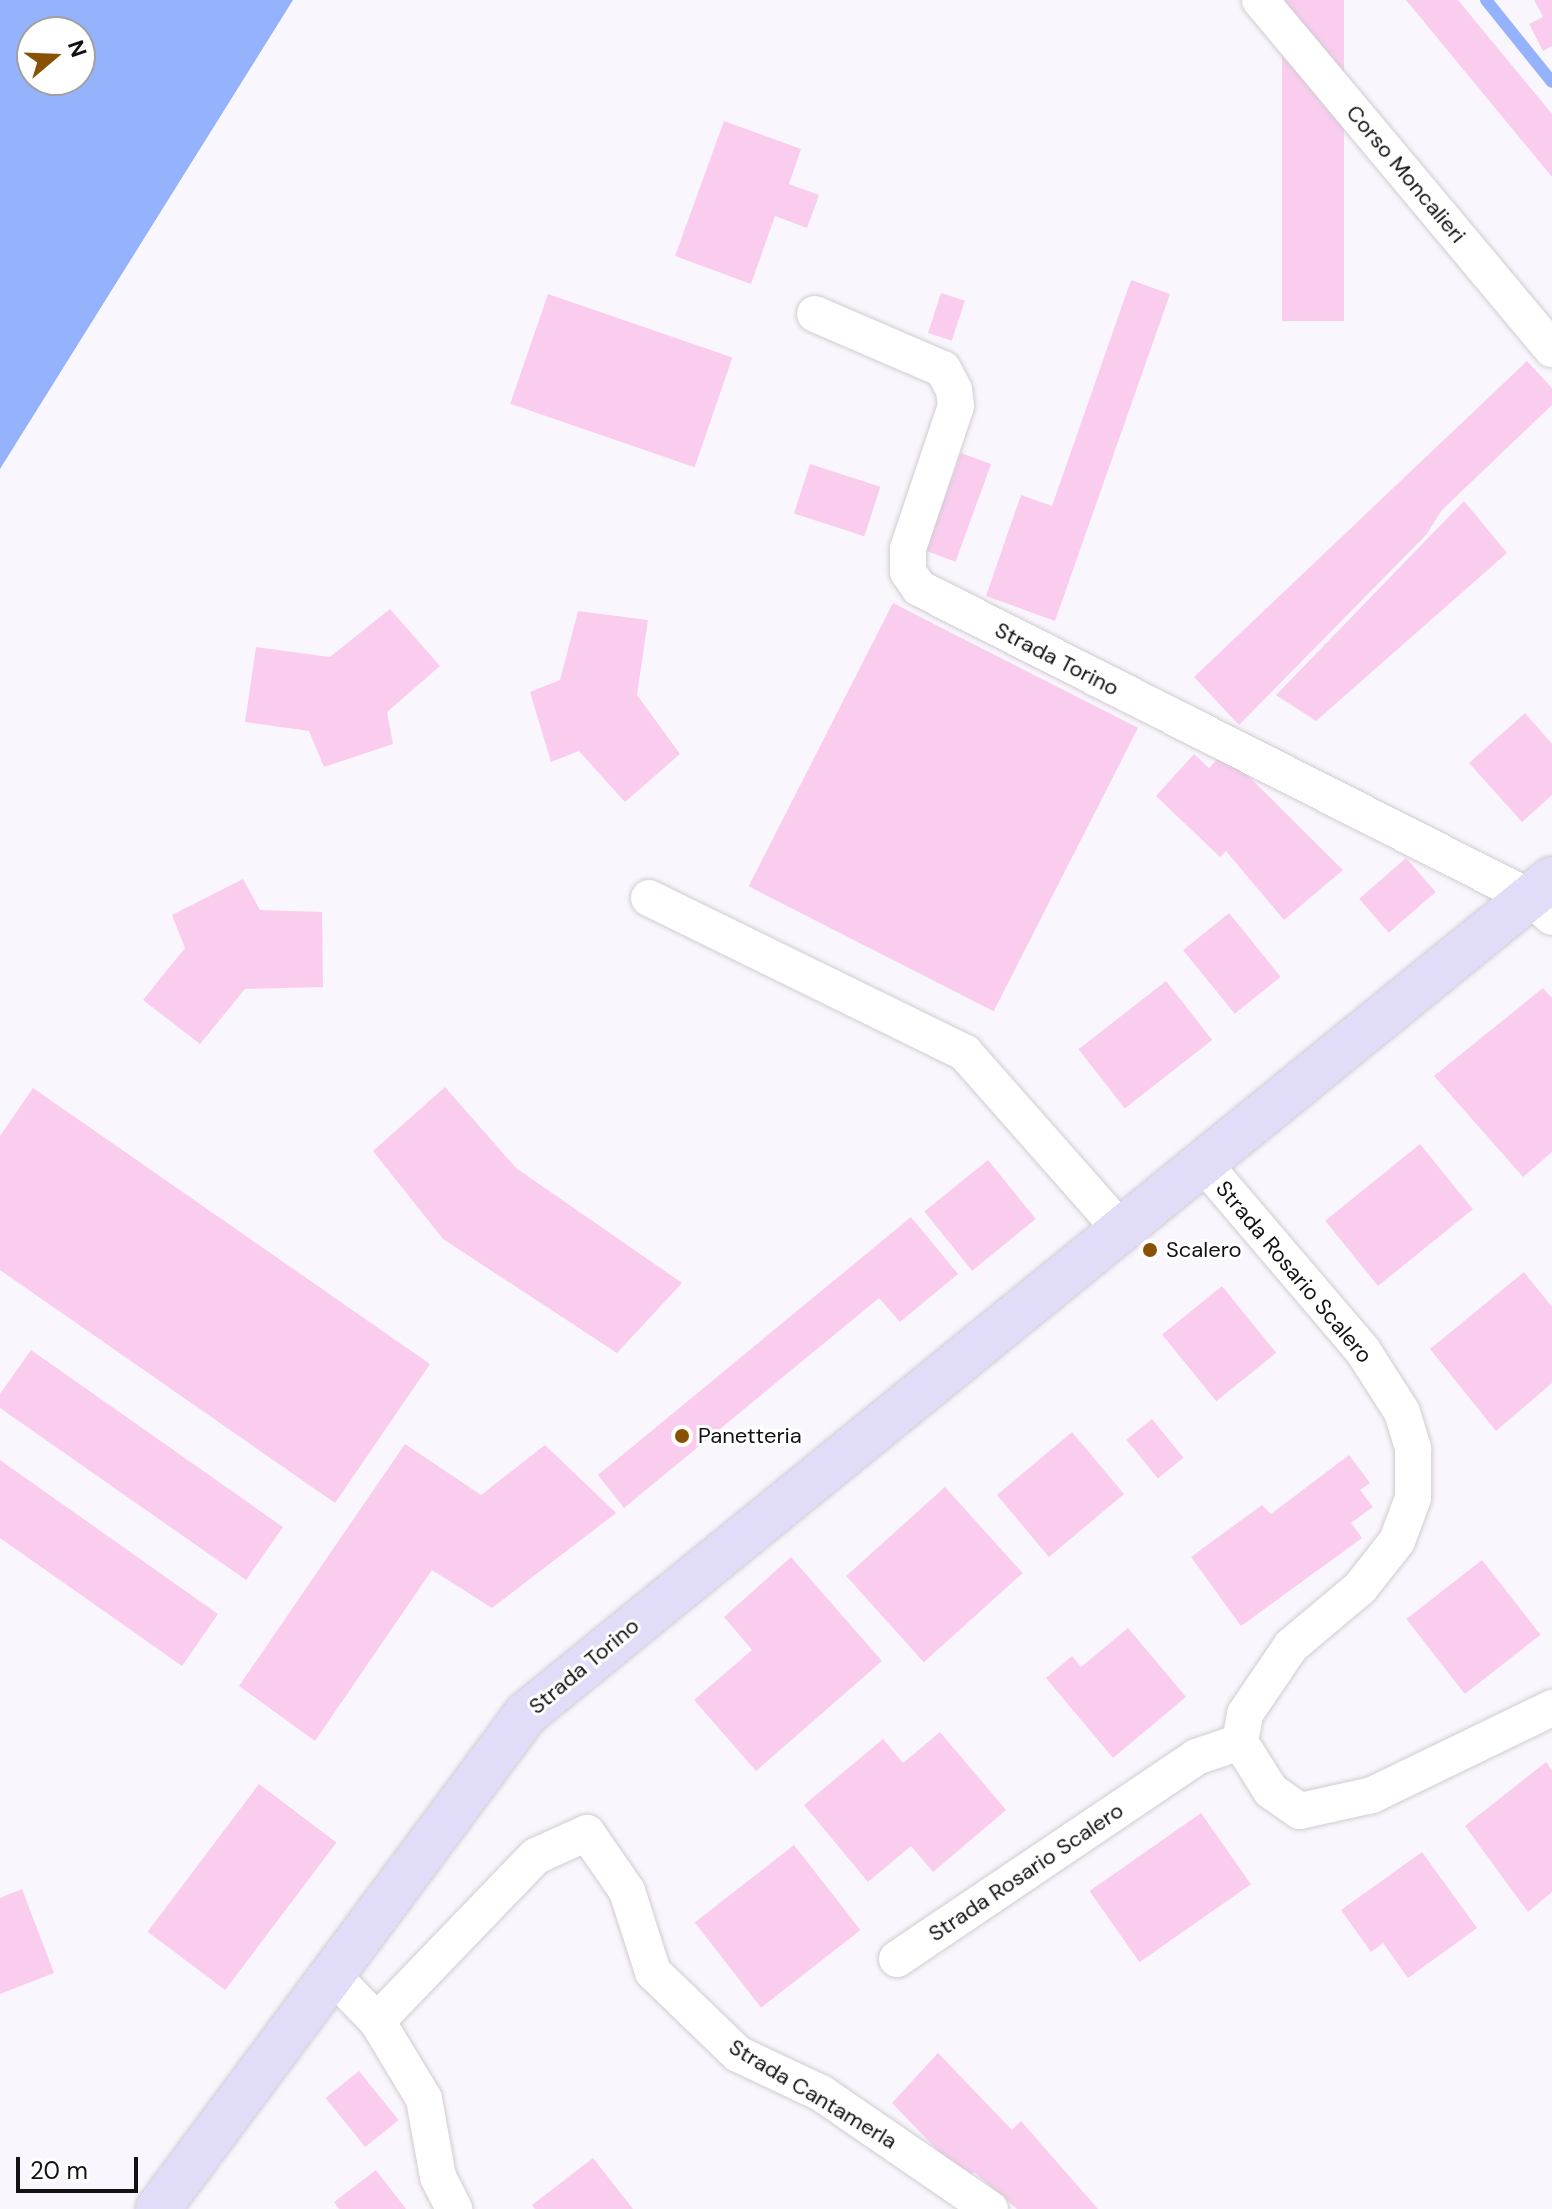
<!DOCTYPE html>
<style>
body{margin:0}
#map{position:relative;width:1552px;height:2209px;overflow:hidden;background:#faf6fd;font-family:"DM Sans",sans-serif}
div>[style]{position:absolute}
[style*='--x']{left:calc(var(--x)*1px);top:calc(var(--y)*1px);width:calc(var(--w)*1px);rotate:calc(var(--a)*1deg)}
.water>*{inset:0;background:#94b3fc}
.stream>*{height:12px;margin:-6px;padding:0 6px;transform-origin:6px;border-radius:6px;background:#94b3fc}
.building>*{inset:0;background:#facdef;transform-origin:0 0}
.roads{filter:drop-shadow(0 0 2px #d0ccd2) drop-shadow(0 0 2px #d0ccd2)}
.minor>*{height:36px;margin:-18px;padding:0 18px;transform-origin:18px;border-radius:18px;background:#fff}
.secondary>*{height:44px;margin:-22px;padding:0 22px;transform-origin:22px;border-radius:22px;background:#e1ddf8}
.dots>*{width:22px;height:22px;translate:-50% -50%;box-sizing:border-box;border:4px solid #fff;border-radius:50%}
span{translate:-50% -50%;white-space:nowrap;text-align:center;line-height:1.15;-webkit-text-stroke:6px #fff;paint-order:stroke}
.street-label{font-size:22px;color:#121113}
.poi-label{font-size:22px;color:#121113}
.left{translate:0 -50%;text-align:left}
.north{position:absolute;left:16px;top:16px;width:80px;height:80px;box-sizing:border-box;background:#fff;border:2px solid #a0a0a1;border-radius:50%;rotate:71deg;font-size:22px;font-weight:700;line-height:32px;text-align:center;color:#121113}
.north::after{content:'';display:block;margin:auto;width:28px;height:36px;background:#895203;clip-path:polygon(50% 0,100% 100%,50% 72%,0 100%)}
.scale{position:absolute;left:16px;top:2157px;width:122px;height:36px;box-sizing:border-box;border:4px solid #121113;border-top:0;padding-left:10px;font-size:24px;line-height:28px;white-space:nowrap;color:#121113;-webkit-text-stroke:6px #fff;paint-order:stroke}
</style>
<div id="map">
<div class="water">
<div style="clip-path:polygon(evenodd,0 0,293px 0,0 469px,0 0,32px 32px,80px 32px,80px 80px,32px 80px,32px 32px)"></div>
</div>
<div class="stream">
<div style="--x:1486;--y:0;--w:105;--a:51.2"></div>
</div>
<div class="building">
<div style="left:1282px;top:0;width:62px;height:321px"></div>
<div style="clip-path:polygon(1406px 0,1458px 0,1552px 114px,1552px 177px)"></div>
<div style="clip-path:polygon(1534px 0,1552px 0,1552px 46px,1543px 51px,1529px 24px,1543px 17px)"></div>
<div style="clip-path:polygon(724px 121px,801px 149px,789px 184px,819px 195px,807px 228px,775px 216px,751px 284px,675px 256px)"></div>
<div style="clip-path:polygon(1131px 280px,1170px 294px,1055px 621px,986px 596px,1021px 495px,1052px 506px)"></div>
<div style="left:941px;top:293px;width:25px;height:42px;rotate:18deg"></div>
<div style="left:548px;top:294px;width:195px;height:116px;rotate:19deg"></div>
<div style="clip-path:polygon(1527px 361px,1552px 388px,1552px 405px,1442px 510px,1426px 535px,1239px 725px,1194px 677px)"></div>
<div style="left:961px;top:453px;width:32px;height:104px;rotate:20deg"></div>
<div style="left:810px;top:464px;width:74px;height:52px;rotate:18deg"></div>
<div style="clip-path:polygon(1464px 501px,1507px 553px,1316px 721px,1276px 695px)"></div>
<div style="left:893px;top:603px;width:275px;height:318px;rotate:27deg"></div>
<div style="clip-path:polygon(390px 609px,440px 666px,387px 712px,393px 744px,324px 767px,309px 731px,245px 722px,256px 647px,330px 657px)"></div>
<div style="clip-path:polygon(578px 611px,648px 620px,637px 695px,680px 754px,625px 802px,579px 751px,551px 762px,530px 692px,560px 680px)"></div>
<div style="clip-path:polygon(1525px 713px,1552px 744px,1552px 795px,1522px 822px,1469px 763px)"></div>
<div style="clip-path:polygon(1224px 752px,1343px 870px,1284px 920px,1226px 851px,1220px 857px,1156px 796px,1194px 754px,1209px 768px)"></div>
<div style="left:1406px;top:858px;width:45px;height:62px;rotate:49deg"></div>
<div style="clip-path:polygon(243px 879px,260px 910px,322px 912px,323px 987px,245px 989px,200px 1044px,143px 1000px,185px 948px,172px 915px)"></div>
<div style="left:1229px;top:913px;width:82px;height:59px;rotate:51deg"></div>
<div style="left:1166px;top:981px;width:75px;height:111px;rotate:52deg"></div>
<div style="clip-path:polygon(1543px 988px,1552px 998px,1552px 1152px,1523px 1177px,1434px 1076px)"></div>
<div style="clip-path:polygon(445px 1087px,516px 1168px,682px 1283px,617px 1353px,443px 1239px,373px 1151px)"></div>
<div style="clip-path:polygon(33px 1088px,430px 1364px,335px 1503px,0 1270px,0 1136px)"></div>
<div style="left:1420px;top:1144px;width:84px;height:122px;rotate:51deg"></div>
<div style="left:988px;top:1160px;width:76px;height:82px;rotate:51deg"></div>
<div style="clip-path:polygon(911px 1217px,958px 1274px,900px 1322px,879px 1298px,624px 1508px,598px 1475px)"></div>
<div style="clip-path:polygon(1524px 1272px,1552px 1307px,1552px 1383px,1496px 1431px,1430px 1349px)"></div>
<div style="left:1222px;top:1286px;width:86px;height:77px;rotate:51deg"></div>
<div style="clip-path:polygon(31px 1350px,283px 1527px,246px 1580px,0 1408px,0 1394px)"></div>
<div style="left:1152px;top:1419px;width:50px;height:33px;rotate:51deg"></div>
<div style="left:1072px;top:1432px;width:81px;height:98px;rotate:50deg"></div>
<div style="clip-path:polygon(405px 1444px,481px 1495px,545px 1445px,616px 1513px,492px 1608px,432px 1570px,315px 1741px,239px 1686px)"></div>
<div style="clip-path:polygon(1349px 1455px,1370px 1483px,1360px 1490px,1373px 1507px,1351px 1523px,1362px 1538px,1241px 1626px,1191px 1557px,1262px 1505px,1271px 1514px)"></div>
<div style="clip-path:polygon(0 1460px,218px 1614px,182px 1666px,0 1538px)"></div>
<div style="left:945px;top:1487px;width:116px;height:133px;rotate:48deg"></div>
<div style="clip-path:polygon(791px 1557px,882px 1661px,756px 1771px,694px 1700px,752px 1650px,724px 1617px)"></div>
<div style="left:1482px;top:1560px;width:95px;height:96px;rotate:52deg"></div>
<div style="clip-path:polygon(1128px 1628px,1186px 1697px,1113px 1758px,1046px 1678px,1072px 1656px,1081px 1667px)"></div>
<div style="clip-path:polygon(940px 1732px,1006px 1810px,933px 1872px,911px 1846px,868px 1882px,804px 1805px,883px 1739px,903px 1763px)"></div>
<div style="clip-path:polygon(1546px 1762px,1552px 1770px,1552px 1892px,1528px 1912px,1465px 1826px)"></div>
<div style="left:259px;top:1784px;width:97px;height:185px;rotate:37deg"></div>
<div style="left:1201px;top:1813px;width:87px;height:136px;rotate:55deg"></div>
<div style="left:794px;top:1845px;width:108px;height:126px;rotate:52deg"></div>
<div style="clip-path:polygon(1422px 1852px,1477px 1928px,1408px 1978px,1383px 1943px,1371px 1952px,1341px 1910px)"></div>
<div style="clip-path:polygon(22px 1889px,54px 1973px,0 1994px,0 1898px)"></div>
<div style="clip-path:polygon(938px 2053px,1012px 2130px,1021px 2121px,1098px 2209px,1017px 2209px,974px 2172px,966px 2180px,892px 2103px)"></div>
<div style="left:359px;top:2071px;width:63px;height:43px;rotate:51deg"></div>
<div style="clip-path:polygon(593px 2158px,633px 2209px,535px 2209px,532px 2205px)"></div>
<div style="clip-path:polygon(376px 2170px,406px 2209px,339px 2209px,334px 2202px)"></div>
</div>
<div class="roads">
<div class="minor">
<div style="--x:1260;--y:0;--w:455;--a:50.1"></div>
<div style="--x:815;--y:314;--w:139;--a:23.3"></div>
<div style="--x:943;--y:369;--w:24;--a:62"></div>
<div style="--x:954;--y:390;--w:16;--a:83"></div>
<div style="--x:956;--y:406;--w:151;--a:108.6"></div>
<div style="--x:908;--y:549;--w:23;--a:90"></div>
<div style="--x:908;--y:572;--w:19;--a:55"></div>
<div style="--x:919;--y:588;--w:684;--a:26.86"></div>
<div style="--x:1529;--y:897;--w:30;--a:41"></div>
<div style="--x:649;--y:898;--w:352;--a:26.1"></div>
<div style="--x:965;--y:1053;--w:237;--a:48.6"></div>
<div style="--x:1204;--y:1164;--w:245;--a:49.6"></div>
<div style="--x:1363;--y:1351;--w:72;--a:57.4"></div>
<div style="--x:1402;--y:1412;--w:39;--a:73"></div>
<div style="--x:1413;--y:1449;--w:49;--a:90"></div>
<div style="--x:1413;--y:1498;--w:46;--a:110.4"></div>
<div style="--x:1397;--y:1541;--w:60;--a:128.2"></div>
<div style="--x:1360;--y:1588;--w:90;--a:140"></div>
<div style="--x:1291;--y:1646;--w:82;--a:124.1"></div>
<div style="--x:1245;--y:1714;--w:28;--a:100"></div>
<div style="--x:1240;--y:1742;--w:58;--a:57.7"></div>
<div style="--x:1271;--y:1791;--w:35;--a:35"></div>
<div style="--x:1300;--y:1811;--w:74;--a:-12.5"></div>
<div style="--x:1372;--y:1795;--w:200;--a:-25.8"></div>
<div style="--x:897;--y:1959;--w:361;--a:-34"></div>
<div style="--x:1196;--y:1757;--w:46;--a:-18.8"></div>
<div style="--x:334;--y:1977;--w:62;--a:45.7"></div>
<div style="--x:377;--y:2021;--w:91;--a:58.9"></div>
<div style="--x:424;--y:2099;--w:79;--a:79.8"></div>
<div style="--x:438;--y:2177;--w:36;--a:63"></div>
<div style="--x:377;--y:2021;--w:229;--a:-46.1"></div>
<div style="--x:536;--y:1856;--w:56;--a:-24.3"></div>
<div style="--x:587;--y:1833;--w:70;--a:55.4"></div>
<div style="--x:627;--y:1891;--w:85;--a:72.2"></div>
<div style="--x:653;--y:1972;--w:118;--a:44"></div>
<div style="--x:738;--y:2054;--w:92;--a:25.2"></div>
<div style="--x:821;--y:2093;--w:205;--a:34.5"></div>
</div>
<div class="secondary">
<div style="--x:158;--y:2209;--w:617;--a:-53.37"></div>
<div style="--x:526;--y:1714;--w:1323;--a:-39.14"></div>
</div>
</div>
<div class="dots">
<div style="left:1150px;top:1250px;background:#895203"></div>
<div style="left:682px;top:1436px;background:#895203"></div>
</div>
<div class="street-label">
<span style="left:1406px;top:174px;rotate:50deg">Corso Moncalieri</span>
<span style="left:1057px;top:659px;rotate:27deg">Strada Torino</span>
<span style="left:1294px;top:1272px;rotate:50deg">Strada Rosario Scalero</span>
<span style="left:584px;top:1666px;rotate:-40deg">Strada Torino</span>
<span style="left:1026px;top:1872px;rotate:-34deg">Strada Rosario Scalero</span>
<span style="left:813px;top:2094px;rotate:31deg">Strada Cantamerla</span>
</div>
<div class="poi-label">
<span class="left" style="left:1166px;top:1250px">Scalero</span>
<span class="left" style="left:698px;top:1436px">Panetteria</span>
</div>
<div class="north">N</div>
<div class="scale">20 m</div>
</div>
